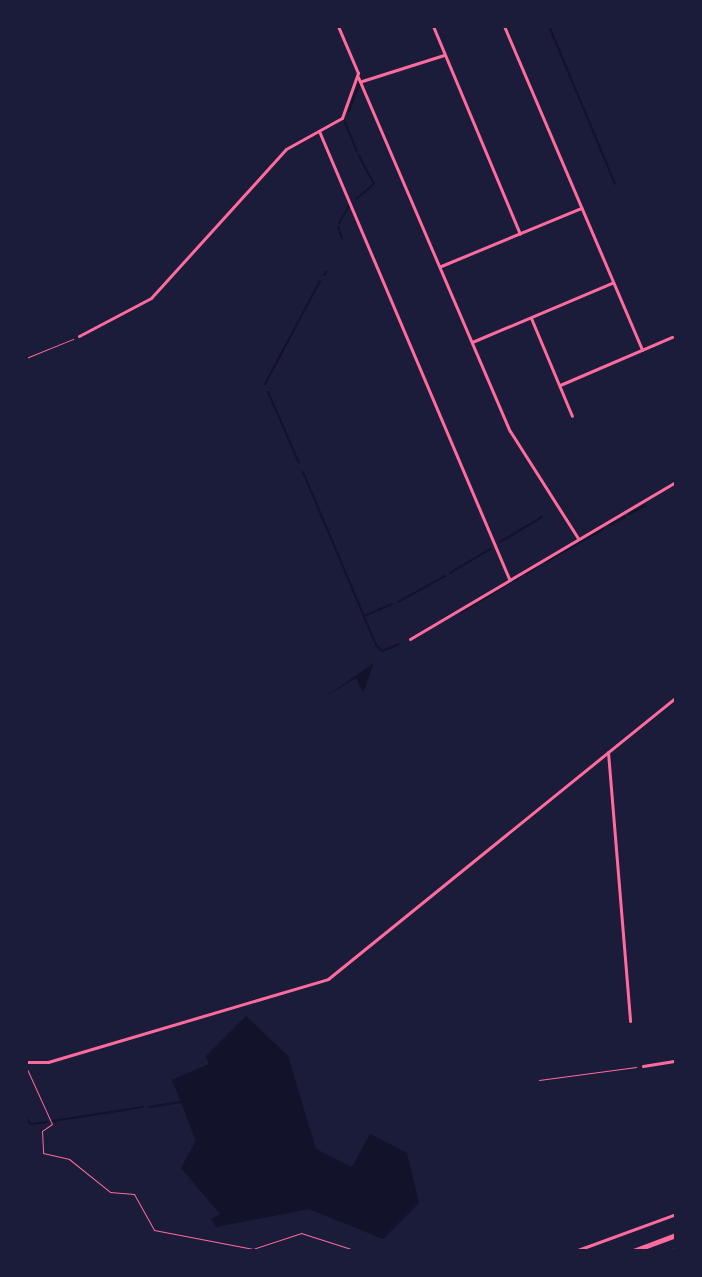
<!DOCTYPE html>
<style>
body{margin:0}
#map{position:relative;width:702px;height:1277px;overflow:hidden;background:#1b1b3a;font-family:"Archivo Narrow",sans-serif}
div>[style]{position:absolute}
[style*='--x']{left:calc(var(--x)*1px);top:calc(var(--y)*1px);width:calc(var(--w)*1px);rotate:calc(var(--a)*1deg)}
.water>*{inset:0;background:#12122b}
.stream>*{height:2px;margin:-1px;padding:0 1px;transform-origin:1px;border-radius:1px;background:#12122b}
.path>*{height:1px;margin:-0.5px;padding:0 0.5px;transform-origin:0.5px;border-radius:0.5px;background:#ff6b9d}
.minor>*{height:3px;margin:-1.5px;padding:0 1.5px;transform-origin:1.5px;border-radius:1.5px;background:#ff6b9d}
.motorway>*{height:5px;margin:-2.5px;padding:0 2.5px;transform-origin:2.5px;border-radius:2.5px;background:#ff6b9d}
span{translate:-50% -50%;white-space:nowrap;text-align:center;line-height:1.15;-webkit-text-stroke:6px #1b1b3a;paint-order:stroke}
.frame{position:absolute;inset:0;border:28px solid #1b1b3a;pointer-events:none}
</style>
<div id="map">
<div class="water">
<div style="clip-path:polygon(374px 663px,363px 693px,356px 678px,328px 695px)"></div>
<div style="clip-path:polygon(246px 1016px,288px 1056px,316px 1149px,352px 1167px,370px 1134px,407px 1153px,419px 1203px,383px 1239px,309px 1209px,216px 1227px,211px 1219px,220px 1214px,181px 1168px,196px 1141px,172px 1080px,209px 1064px,206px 1056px)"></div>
</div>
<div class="stream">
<div style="--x:549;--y:26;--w:171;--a:67.3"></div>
<div style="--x:349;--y:111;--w:28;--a:-69"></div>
<div style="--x:345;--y:122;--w:32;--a:68"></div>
<div style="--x:356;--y:199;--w:23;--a:-40"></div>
<div style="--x:374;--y:184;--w:32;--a:-118"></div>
<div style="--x:339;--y:223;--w:20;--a:-60"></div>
<div style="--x:338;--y:227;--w:12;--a:70"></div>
<div style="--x:324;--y:275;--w:4;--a:-56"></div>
<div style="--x:265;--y:384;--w:117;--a:-61.9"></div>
<div style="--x:268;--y:392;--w:77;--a:66.4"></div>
<div style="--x:303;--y:472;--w:188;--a:67.1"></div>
<div style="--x:376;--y:645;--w:8;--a:45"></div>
<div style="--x:382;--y:651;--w:18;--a:-22"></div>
<div style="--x:629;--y:514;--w:18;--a:-27"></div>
<div style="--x:610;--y:525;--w:17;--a:-28"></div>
<div style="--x:500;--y:542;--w:49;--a:-30.8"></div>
<div style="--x:546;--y:562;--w:66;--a:-30.1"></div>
<div style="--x:450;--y:573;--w:47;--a:-31"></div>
<div style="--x:526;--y:574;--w:14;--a:-34"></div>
<div style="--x:398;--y:602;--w:54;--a:-29"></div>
<div style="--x:461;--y:612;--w:70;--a:-31"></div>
<div style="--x:364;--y:616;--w:30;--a:-23"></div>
<div style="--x:149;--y:1107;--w:32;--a:-9"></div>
<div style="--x:26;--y:1116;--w:9;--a:63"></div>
<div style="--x:30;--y:1124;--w:17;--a:-7"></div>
<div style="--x:53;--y:1121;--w:91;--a:-8.8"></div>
</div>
<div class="path">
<div style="--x:26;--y:358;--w:51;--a:-22"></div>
<div style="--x:27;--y:1069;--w:60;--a:65.6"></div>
<div style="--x:52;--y:1124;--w:12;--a:145"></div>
<div style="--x:42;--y:1131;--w:22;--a:87"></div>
<div style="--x:43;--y:1153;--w:27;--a:13"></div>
<div style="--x:69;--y:1159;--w:53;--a:38.8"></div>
<div style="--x:110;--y:1192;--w:24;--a:5"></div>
<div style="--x:134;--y:1194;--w:41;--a:60.9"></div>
<div style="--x:154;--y:1230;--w:101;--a:10.9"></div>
<div style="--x:253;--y:1249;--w:51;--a:-18.4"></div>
<div style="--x:301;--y:1233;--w:59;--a:17.8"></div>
<div style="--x:539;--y:1080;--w:98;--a:-7.6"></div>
</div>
<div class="minor">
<div style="--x:433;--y:26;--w:225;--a:67.3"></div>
<div style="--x:504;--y:26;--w:352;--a:66.9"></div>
<div style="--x:358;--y:77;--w:385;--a:66.8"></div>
<div style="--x:510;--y:431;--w:127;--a:57.6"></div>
<div style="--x:362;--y:81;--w:86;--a:-17.6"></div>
<div style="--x:319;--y:131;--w:488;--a:67"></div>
<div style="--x:441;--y:266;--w:152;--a:-22.5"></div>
<div style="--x:531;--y:318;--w:106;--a:67.3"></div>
<div style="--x:79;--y:336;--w:81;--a:-27.8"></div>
<div style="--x:151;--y:298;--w:201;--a:-47.8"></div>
<div style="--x:286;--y:149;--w:64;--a:-29"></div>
<div style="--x:342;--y:118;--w:48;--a:-70.4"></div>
<div style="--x:358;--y:73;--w:51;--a:-113.1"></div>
<div style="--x:472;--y:342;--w:152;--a:-22.9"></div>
<div style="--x:560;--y:385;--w:122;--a:-23.2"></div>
<div style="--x:410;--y:639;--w:309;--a:-30.6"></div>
<div style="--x:608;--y:752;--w:270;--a:85.3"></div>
<div style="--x:26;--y:1062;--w:22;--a:0"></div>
<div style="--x:48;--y:1062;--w:292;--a:-16.5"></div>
<div style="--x:328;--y:979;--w:448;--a:-39"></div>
<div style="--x:643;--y:1066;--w:33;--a:-9"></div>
<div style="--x:575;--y:1251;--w:108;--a:-20.1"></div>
</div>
<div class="motorway">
<div style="--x:633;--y:1251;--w:46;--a:-20.4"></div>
<div style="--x:673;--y:1251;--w:3;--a:-18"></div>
</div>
<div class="frame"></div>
</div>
